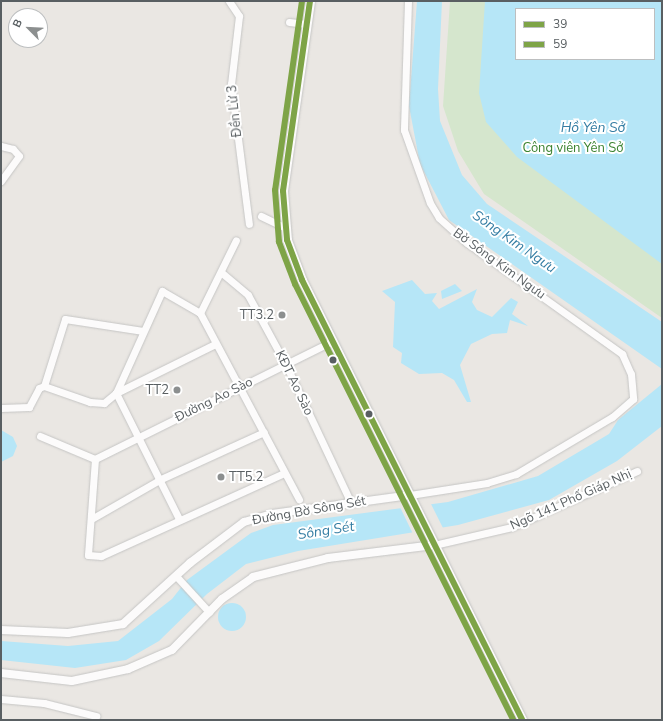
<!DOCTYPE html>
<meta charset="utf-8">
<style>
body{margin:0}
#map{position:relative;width:663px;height:721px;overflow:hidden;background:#eae7e3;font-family:"Nunito Sans",sans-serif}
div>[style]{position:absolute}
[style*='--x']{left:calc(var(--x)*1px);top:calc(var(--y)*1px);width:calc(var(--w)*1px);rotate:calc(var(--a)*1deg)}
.green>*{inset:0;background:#d5e6cd}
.water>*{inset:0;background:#b6e6f7}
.round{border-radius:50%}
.pier>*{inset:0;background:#eae7e3}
.roads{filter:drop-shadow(0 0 1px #c5c5c4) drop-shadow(0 0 1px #c5c5c4)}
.minor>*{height:7px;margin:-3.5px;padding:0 3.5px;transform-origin:3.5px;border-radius:3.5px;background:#fcfbfb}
.tertiary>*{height:8px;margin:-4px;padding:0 4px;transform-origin:4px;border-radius:4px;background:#fcfbfb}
.secondary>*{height:9px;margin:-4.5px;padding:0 4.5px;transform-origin:4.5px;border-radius:4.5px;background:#fcfbfb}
.bus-1>*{height:6px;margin:-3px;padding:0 3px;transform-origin:3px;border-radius:3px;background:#7ea447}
.bus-2>*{height:6px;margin:-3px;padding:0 3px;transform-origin:3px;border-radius:3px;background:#7ea447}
.dots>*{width:11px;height:11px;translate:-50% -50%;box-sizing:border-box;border:2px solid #fff;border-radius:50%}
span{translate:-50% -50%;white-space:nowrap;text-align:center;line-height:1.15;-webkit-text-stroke:4px #fff;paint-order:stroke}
.street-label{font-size:13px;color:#595f62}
.park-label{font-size:13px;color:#3b8330}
.poi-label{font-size:13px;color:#595f62}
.right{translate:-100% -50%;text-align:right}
.left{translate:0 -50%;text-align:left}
.water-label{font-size:14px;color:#347da3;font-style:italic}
.frame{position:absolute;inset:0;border:2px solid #595f62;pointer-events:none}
.legend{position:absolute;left:515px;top:8px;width:140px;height:52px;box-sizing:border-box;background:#fff;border:1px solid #bdbfc0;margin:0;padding:5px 7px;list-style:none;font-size:12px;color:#595f62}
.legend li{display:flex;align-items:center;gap:8px;height:20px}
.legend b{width:20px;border:1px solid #bdbfc0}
.north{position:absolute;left:8px;top:8px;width:40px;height:40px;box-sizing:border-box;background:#fff;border:1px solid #bdbfc0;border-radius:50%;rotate:294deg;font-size:11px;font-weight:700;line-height:16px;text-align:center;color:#595f62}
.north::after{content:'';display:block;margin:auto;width:14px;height:18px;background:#8c8f8f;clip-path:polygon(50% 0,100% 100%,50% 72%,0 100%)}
</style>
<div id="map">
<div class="green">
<div style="clip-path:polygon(evenodd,450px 1px,662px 1px,662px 318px,484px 194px,458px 151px,443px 106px,450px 1px,516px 9px,654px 9px,654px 59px,516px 59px,516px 9px)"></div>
</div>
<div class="water">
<div style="clip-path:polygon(417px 1px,442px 1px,438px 89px,440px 121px,462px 175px,487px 204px,662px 322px,662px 369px,449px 220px,420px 164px,409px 106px)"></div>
<div style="clip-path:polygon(evenodd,485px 1px,662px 1px,662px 264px,517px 157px,486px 122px,479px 93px,485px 1px,516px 9px,654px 9px,654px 59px,516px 59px,516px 9px)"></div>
<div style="clip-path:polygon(412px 280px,425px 294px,437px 293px,432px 301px,439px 309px,477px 289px,472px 302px,477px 310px,492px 317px,511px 298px,518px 302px,512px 314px,528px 326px,510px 320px,507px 333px,492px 334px,471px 344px,460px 365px,471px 402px,467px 402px,454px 380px,442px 373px,419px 374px,401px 363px,402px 353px,393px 347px,395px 302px,382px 291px)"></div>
<div style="clip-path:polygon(455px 284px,462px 291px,442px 299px,441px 291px)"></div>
<div style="clip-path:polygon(662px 384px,662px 426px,617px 461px,549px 500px,458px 525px,298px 551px,246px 564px,207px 594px,159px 641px,126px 660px,75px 668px,1px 660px,1px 641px,68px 646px,118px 641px,172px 599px,187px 580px,251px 533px,273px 525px,448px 502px,538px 476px,609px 434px,618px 420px)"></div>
<div style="clip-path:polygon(1px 430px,13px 437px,17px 446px,13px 456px,1px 462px)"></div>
<div class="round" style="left:218px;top:603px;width:28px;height:28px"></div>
</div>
<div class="pier">
<div style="clip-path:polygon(430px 502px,443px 528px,413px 534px,399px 505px)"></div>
</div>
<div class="roads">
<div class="minor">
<div style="--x:229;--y:1;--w:18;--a:56"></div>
<div style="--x:239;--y:16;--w:68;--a:96.7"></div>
<div style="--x:231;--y:84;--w:141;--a:82.7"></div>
<div style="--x:408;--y:1;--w:129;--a:91.8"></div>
<div style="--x:404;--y:130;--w:77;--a:70.4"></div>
<div style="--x:430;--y:203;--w:17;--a:59"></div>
<div style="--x:439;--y:218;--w:38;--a:42"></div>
<div style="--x:467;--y:243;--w:191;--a:35.6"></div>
<div style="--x:622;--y:354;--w:22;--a:66"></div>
<div style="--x:631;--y:374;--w:25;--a:85"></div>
<div style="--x:633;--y:399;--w:28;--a:139"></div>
<div style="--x:612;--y:417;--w:112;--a:149.3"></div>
<div style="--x:516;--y:474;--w:30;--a:163"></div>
<div style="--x:487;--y:483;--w:78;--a:171.1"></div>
<div style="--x:289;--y:22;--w:17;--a:7"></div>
<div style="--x:1;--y:146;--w:12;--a:14"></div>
<div style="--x:13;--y:149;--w:9;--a:49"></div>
<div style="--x:19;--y:156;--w:31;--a:126"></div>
<div style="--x:261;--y:216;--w:25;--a:26"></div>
<div style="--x:222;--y:273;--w:34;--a:40"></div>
<div style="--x:248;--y:295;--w:80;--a:61.5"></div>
<div style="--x:286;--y:365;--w:153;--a:64.8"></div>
<div style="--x:200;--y:313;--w:81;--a:-63.7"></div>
<div style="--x:44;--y:386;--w:70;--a:-72.6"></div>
<div style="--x:65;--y:319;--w:79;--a:8.7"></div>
<div style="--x:116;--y:393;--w:112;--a:-65.7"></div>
<div style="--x:162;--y:291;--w:44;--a:30.1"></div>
<div style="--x:200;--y:313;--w:211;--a:62"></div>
<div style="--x:116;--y:393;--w:141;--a:63.4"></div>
<div style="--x:1;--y:408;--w:28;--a:-2"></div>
<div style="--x:29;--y:407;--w:21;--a:-62"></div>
<div style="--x:39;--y:388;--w:5;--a:-22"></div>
<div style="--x:44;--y:386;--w:49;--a:19.2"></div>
<div style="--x:90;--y:402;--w:14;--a:4"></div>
<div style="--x:104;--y:403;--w:16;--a:-40"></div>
<div style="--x:116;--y:393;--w:110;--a:-26.3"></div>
<div style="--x:40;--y:436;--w:60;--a:22.7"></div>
<div style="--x:95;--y:459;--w:96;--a:94.2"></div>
<div style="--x:88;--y:555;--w:13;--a:4"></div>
<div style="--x:101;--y:556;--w:201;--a:-24.4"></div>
<div style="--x:95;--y:459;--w:266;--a:-26.4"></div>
<div style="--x:93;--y:518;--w:78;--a:-29.8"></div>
<div style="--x:161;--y:479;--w:113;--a:-24.5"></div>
<div style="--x:434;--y:545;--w:80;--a:-13"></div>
<div style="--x:512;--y:527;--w:137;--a:-24.1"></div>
<div style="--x:176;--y:576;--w:49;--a:47.5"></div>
<div style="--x:1;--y:699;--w:43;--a:5.3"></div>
<div style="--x:44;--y:703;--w:54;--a:14"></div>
</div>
<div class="tertiary">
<div style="--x:1;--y:630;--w:67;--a:2.6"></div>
<div style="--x:68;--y:633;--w:56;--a:-9.3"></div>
<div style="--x:123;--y:624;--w:91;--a:-42.3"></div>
<div style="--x:190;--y:563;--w:68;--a:-37.2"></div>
<div style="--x:244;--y:522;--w:29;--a:-16"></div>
<div style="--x:272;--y:514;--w:139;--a:-7.8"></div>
<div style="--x:1;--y:673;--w:71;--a:6.4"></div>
<div style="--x:72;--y:681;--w:57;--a:-12.1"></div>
<div style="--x:128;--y:669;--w:48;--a:-23.4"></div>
<div style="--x:172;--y:650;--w:71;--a:-45.6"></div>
<div style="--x:222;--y:599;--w:38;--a:-35"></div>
<div style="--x:253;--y:577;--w:77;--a:-14.2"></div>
<div style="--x:328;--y:558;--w:107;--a:-7"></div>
</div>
<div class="secondary">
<div style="--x:310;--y:1;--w:192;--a:98.1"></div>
<div style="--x:283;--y:191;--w:49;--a:85.3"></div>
<div style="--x:287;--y:240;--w:43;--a:69.4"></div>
<div style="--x:302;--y:280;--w:492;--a:63.4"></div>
</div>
</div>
<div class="bus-1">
<div style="--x:310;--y:1;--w:192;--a:98.1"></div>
<div style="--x:283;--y:191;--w:49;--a:85.3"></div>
<div style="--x:287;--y:240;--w:43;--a:69.4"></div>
<div style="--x:302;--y:280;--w:492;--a:63.4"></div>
</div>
<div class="bus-2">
<div style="--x:302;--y:1;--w:191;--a:98.1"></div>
<div style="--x:275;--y:190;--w:52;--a:85.6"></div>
<div style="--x:279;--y:242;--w:45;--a:69.1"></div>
<div style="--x:295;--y:284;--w:487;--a:63.4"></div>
</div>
<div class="dots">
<div style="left:282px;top:315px;background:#8c8f8f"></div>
<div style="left:333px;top:360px;background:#595f62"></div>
<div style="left:177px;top:390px;background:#8c8f8f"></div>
<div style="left:369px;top:414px;background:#595f62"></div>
<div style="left:221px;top:477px;background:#8c8f8f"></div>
</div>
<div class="street-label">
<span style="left:235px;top:111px;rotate:-96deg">Đền Lừ 3</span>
<span style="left:499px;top:264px;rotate:36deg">Bờ Sông Kim Ngưu</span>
<span style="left:294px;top:383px;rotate:64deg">KĐT Ao Sào</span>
<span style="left:214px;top:400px;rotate:-26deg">Đường Ao Sào</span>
<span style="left:571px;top:500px;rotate:-24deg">Ngõ 141 Phố Giáp Nhị</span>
<span style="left:309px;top:511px;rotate:-10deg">Đường Bờ Sông Sét</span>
</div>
<div class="park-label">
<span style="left:573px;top:148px">Công viên Yên Sở</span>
</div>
<div class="poi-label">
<span class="right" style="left:274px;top:315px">TT3.2</span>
<span class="right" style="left:169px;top:390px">TT2</span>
<span class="left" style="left:229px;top:477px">TT5.2</span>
</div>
<div class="water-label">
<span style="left:593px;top:128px">Hồ Yên Sở</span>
<span style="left:514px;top:242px;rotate:35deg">Sông Kim Ngưu</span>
<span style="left:326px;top:531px;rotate:-9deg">Sông Sét</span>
</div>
<div class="frame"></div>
<ul class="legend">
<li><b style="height:5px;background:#7ea447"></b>39</li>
<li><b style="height:5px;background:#7ea447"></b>59</li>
</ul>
<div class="north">B</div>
</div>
